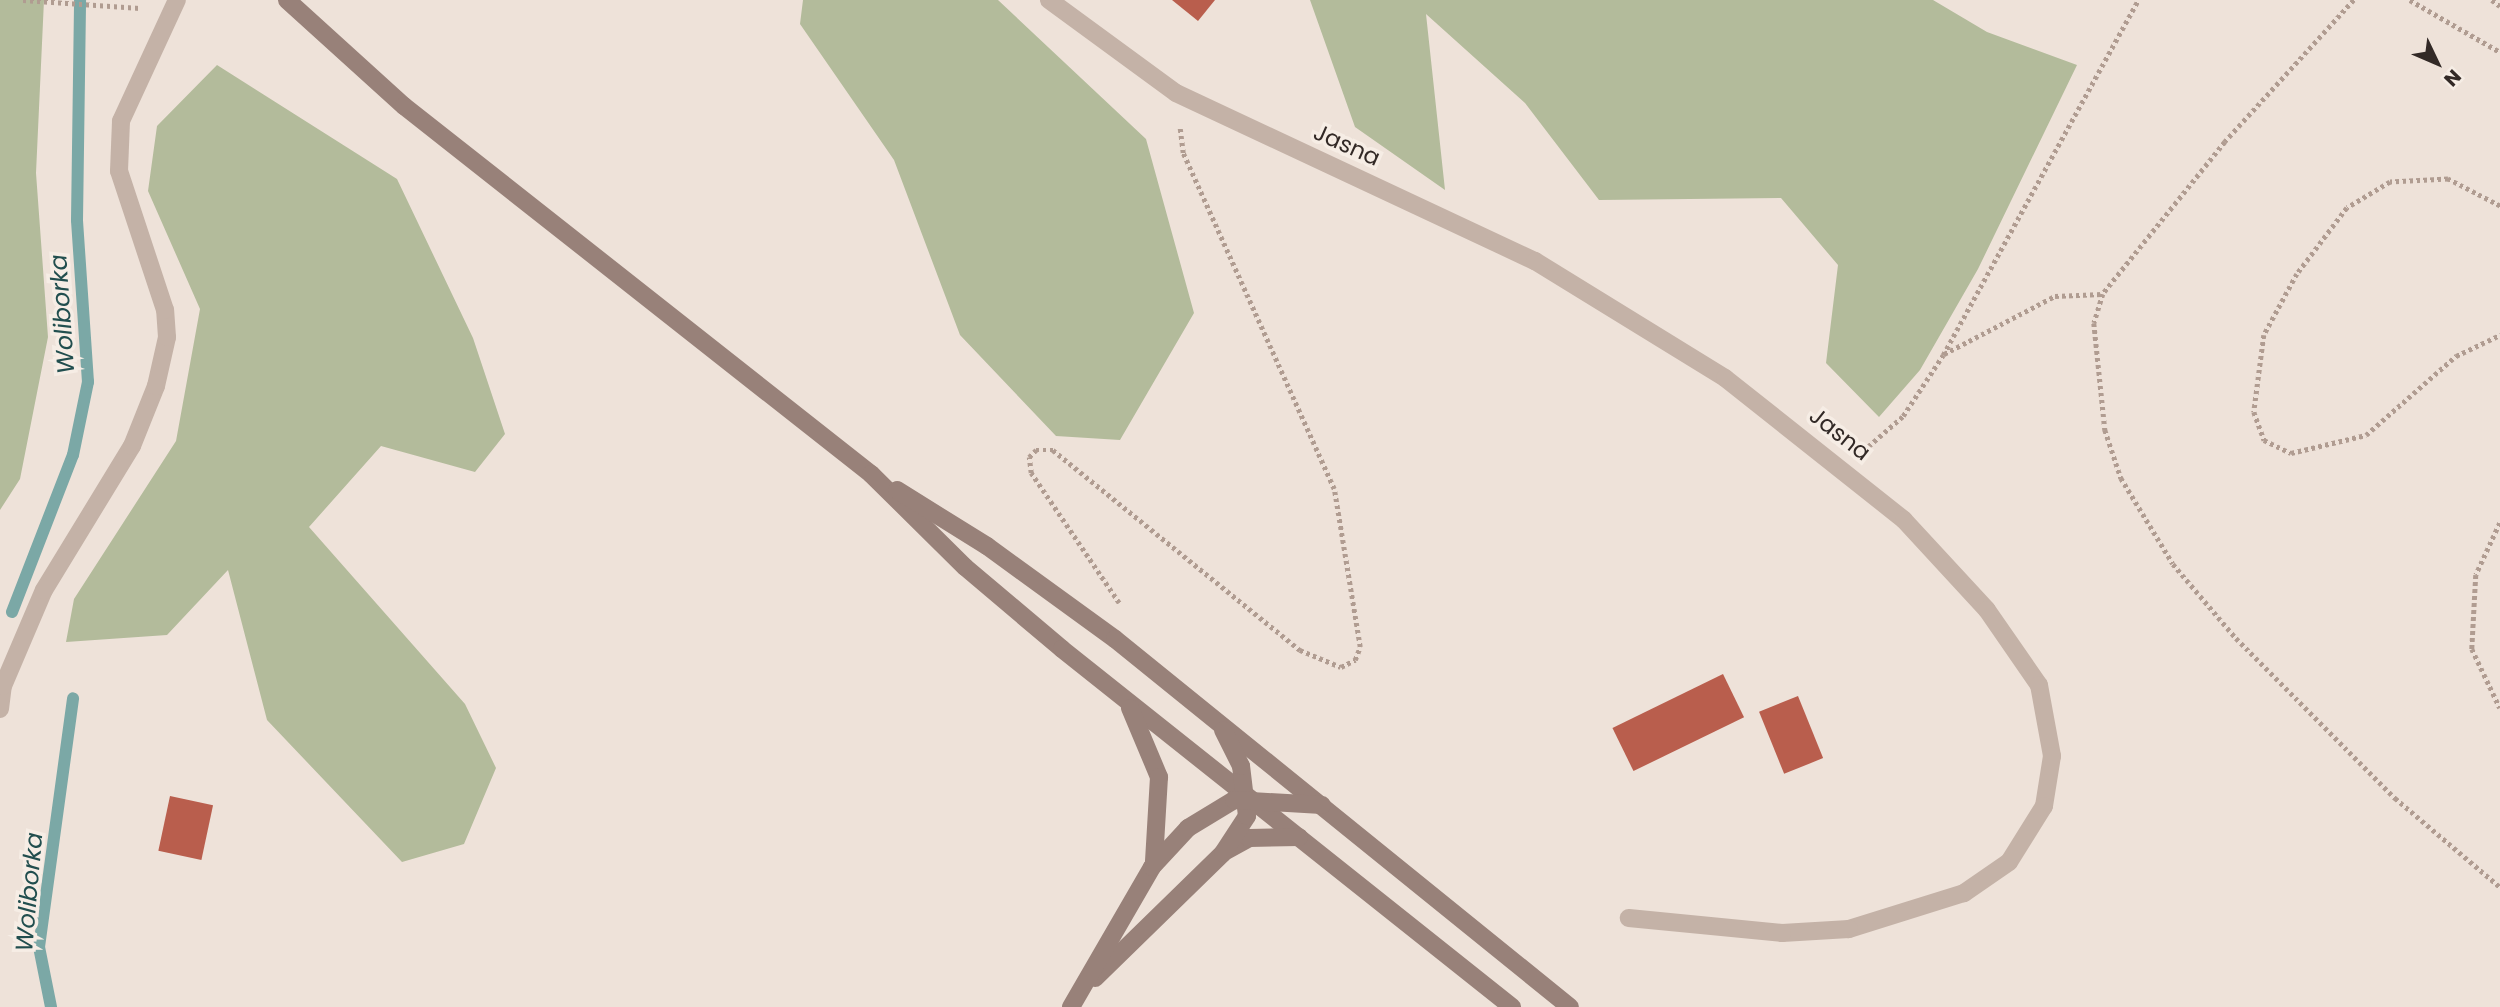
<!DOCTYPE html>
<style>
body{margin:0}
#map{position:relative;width:2500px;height:1007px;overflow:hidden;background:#eee2d9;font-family:Poppins,sans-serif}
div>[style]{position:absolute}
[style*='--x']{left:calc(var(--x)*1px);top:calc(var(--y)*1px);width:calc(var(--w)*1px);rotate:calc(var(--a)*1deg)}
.green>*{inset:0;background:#b3bb9b}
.stream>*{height:12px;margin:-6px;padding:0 6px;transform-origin:6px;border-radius:6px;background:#7ba8a6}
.building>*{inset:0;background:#b95e4d;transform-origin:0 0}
.path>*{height:4.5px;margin-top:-2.25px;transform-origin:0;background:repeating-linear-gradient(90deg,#b09c91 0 3.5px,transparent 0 7px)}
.street>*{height:18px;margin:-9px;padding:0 9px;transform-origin:9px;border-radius:9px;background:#c4b2a7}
.secondary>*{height:18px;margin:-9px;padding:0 9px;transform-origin:9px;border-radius:9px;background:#988179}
span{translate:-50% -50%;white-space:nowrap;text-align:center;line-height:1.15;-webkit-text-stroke:7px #f6ede5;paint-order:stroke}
.street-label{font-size:23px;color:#322926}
.water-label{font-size:24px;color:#214e4e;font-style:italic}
.north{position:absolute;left:2402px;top:28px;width:70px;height:70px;-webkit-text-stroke:5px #f6ede5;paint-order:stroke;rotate:134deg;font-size:19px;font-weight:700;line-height:28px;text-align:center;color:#322926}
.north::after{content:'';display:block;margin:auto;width:24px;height:32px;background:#322926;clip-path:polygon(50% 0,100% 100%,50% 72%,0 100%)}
</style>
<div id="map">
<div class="green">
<div style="clip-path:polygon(0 0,44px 0,36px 173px,48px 337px,20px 479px,0 510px)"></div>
<div style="clip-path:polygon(803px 0,998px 0,1146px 139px,1194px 313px,1120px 440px,1056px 436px,960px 335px,894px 160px,800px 24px)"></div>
<div style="clip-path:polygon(1310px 0,1933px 0,1987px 32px,2077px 65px,1978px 269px,1920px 370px,1879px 417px,1826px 363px,1838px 265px,1781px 198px,1599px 200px,1525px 103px,1426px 14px,1445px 190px,1355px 127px)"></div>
<div style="clip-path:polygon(217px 65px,397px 179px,473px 338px,505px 434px,475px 472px,381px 446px,309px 527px,465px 704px,496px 768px,464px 844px,402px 862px,267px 720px,228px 570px,167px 635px,66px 642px,74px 599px,176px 441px,200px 309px,148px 191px,157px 126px)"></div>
</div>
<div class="stream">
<div style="--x:12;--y:612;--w:168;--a:-68.8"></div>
<div style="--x:73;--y:455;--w:75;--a:-78.4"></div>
<div style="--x:88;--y:382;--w:162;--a:-93.9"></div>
<div style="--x:77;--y:220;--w:220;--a:-89.2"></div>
<div style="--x:51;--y:1007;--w:61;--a:-101.3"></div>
<div style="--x:39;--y:947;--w:251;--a:-82.2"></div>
</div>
<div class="building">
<div style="clip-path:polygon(1172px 0,1215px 0,1198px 21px)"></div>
<div style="left:1723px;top:674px;width:48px;height:123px;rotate:64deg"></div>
<div style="left:1798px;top:696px;width:67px;height:42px;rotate:68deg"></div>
<div style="left:170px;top:796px;width:44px;height:56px;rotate:12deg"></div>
</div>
<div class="path">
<div style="--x:23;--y:0;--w:117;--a:3.9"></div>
<div style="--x:2354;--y:0;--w:192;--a:132.3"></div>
<div style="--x:2225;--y:142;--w:195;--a:128.8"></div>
<div style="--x:2103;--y:294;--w:30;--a:107"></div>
<div style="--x:2094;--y:323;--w:108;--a:84.1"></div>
<div style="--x:2105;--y:430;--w:51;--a:71.6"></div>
<div style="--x:2121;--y:478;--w:100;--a:58.8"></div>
<div style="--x:2173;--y:564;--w:97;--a:49.6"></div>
<div style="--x:2236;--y:638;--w:226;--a:45.2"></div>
<div style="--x:2395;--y:798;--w:138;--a:40.3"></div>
<div style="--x:2410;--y:0;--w:104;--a:30"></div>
<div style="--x:2492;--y:0;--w:10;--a:37"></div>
<div style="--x:2500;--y:206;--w:59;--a:-152.6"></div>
<div style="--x:2448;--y:179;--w:58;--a:177"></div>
<div style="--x:2390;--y:182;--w:50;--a:148.8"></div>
<div style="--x:2347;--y:208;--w:83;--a:127.1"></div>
<div style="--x:2297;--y:274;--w:69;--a:118.4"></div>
<div style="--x:2264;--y:335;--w:78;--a:97.4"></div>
<div style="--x:2254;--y:412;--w:30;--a:70"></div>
<div style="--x:2264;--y:440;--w:30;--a:26"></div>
<div style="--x:2291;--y:453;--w:77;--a:-13.5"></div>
<div style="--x:2366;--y:435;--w:120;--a:-41.3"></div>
<div style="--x:2456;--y:356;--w:49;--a:-25.5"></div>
<div style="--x:1944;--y:354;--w:125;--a:-27.6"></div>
<div style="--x:2055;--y:296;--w:47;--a:-2.4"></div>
<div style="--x:1863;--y:451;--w:53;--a:-41.2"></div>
<div style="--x:1903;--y:416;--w:73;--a:-56.7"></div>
<div style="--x:1943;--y:355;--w:405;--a:-61.2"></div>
<div style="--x:2500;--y:523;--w:57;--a:114.8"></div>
<div style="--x:2476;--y:575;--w:74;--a:93.1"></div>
<div style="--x:2472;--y:649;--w:65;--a:64.6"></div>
<div style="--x:1119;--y:603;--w:157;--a:-124.1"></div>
<div style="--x:1031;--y:473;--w:16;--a:-97"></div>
<div style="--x:1029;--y:457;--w:10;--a:-45"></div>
<div style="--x:1036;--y:450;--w:17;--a:0"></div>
<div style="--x:1053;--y:450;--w:318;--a:39"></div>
<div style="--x:1300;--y:650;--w:44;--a:22.5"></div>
<div style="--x:1341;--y:667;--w:16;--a:-27"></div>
<div style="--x:1355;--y:660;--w:14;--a:-69"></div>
<div style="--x:1360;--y:647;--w:160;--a:-99.3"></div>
<div style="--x:1334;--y:489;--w:368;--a:-114.2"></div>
<div style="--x:1183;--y:153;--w:26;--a:-97"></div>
</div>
<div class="street">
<div style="--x:1049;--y:0;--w:157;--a:36.2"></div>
<div style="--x:1176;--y:93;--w:396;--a:25.1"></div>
<div style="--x:1535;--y:261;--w:223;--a:31.6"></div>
<div style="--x:1725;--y:378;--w:228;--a:38.4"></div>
<div style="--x:1904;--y:520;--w:122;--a:47.3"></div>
<div style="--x:1987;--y:610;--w:91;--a:55.3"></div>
<div style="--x:2039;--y:685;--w:72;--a:79.6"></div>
<div style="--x:2052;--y:756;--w:51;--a:99.1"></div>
<div style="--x:2044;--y:806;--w:66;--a:122"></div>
<div style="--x:2009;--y:862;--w:55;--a:145.4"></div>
<div style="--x:1964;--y:893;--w:121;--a:162.6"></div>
<div style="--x:1849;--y:929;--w:67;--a:176.6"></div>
<div style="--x:1782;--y:933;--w:154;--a:-174.4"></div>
<div style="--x:0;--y:709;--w:23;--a:-83"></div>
<div style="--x:3;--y:686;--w:104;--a:-66.9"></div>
<div style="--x:44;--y:590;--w:169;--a:-58.6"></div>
<div style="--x:132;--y:446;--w:65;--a:-68.2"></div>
<div style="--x:156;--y:386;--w:50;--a:-77.3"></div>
<div style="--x:167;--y:337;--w:27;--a:-94"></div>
<div style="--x:165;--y:310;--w:146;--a:-108.3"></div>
<div style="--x:119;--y:171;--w:50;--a:-87.7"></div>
<div style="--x:121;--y:121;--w:133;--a:-65.2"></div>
</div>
<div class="secondary">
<div style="--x:287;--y:0;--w:158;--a:42.2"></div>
<div style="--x:404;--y:106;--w:595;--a:38.24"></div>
<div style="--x:871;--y:474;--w:132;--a:44.7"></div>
<div style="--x:965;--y:567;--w:127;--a:40.2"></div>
<div style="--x:1062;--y:649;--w:575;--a:38.5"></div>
<div style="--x:897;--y:490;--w:106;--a:31.9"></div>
<div style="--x:987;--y:546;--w:158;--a:36"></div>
<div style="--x:1115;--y:639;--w:585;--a:38.97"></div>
<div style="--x:1130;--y:708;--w:75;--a:67.2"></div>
<div style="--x:1159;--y:777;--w:85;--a:93.4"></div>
<div style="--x:1226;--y:851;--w:26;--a:-29"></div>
<div style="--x:1249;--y:838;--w:50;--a:-1.1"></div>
<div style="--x:1095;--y:978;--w:179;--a:-44.3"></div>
<div style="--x:1223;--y:853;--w:44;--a:-57"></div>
<div style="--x:1247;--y:816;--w:50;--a:-96.8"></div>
<div style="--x:1241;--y:766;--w:40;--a:-116.6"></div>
<div style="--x:1071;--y:1007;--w:162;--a:-59.9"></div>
<div style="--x:1152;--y:867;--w:53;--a:-47.3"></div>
<div style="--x:1188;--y:828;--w:54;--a:-31.3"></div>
<div style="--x:1234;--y:800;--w:88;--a:3.3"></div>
</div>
<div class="street-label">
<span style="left:1347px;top:145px;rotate:24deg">Jasna</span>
<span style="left:1840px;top:434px;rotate:38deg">Jasna</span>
</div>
<div class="water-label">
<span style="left:62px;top:314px;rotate:-94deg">Woliborka</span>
<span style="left:29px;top:892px;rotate:-85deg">Woliborka</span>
</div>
<div class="north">N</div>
</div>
